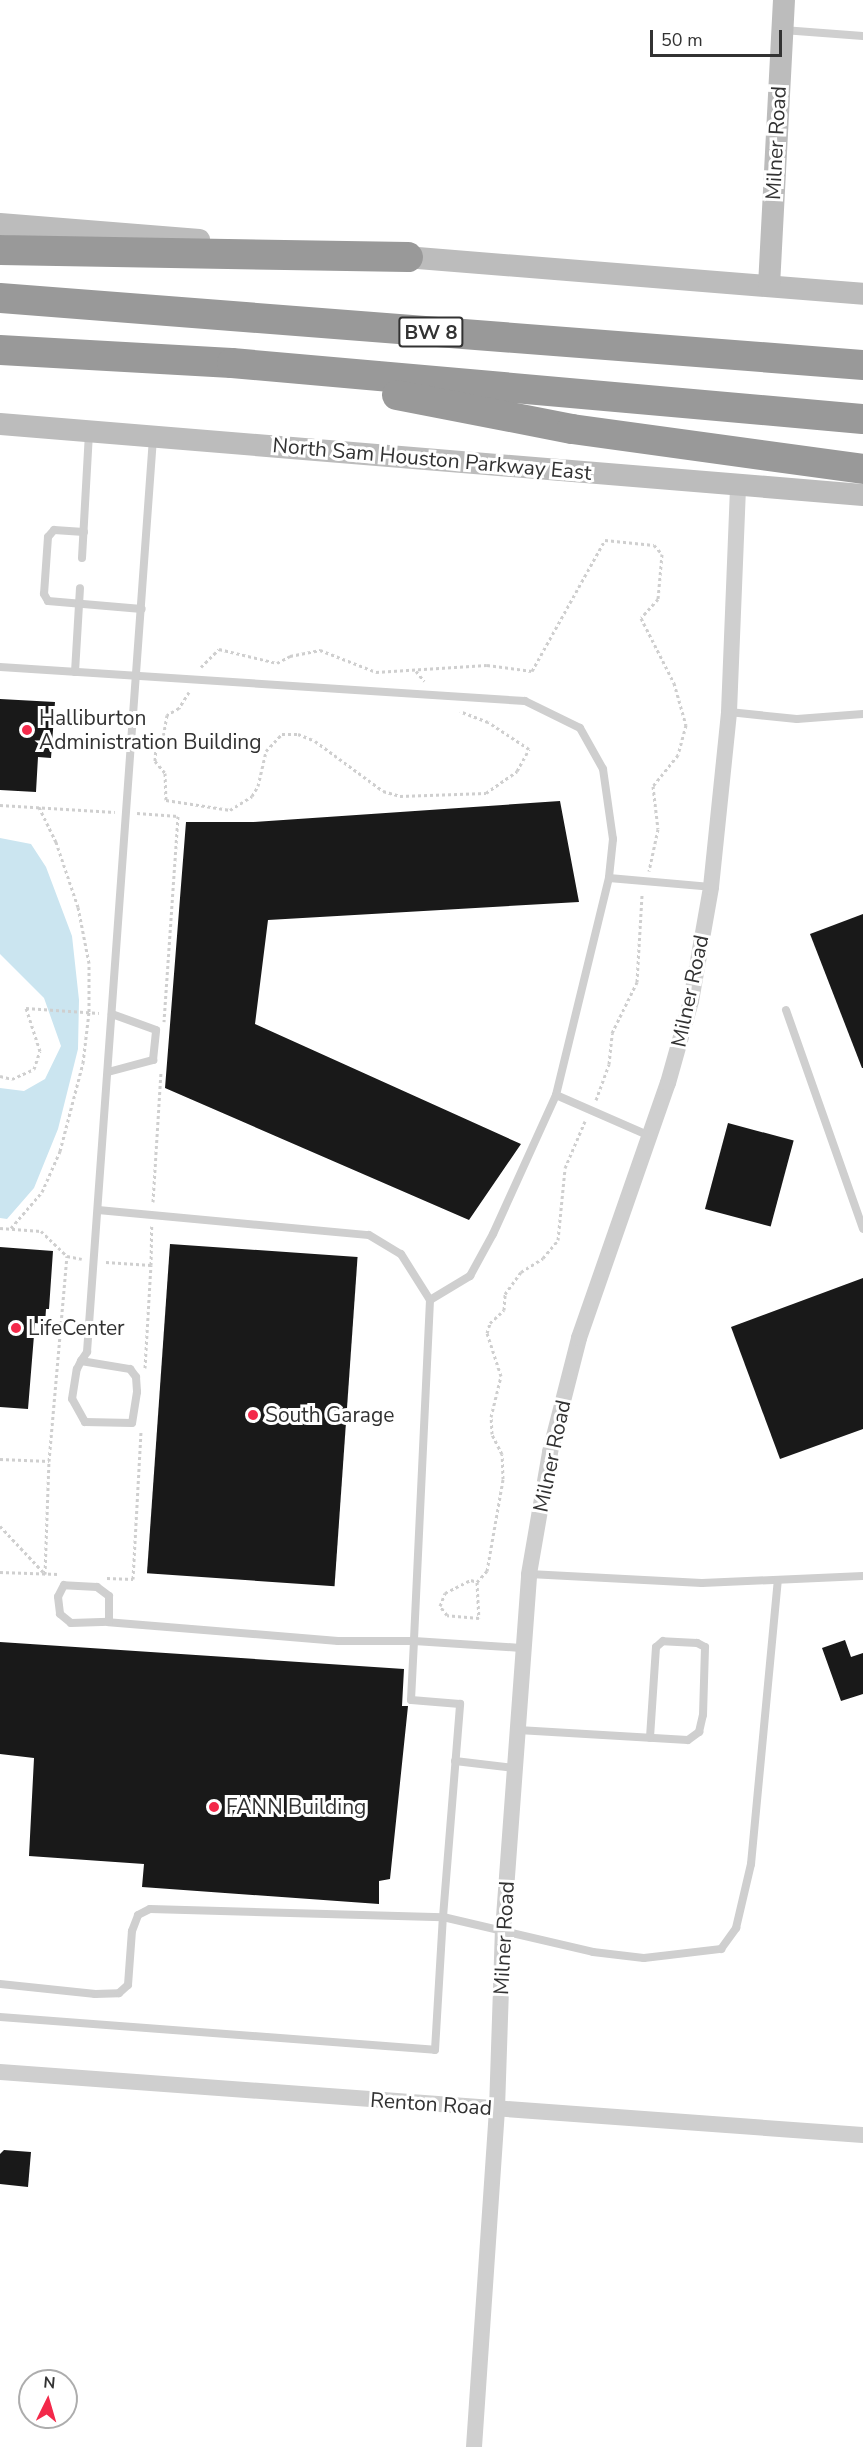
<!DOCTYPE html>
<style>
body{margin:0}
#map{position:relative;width:863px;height:2447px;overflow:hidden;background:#fff;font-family:"Nunito Sans",sans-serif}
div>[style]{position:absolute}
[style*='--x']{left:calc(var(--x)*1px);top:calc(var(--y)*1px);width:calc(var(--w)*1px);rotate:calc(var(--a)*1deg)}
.water>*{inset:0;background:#cbe5f0}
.building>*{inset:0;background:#191919;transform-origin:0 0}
.path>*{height:3px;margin-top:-1.5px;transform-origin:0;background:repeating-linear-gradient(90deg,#cfcfcf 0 3px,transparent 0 6px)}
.lane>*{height:8px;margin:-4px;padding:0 4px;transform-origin:4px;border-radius:4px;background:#cfcfcf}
.street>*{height:16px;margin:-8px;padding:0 8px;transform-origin:8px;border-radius:8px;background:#cfcfcf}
.secondary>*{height:22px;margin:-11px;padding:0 11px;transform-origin:11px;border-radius:11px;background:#bcbcbc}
.highway>*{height:30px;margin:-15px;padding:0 15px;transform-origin:15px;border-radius:15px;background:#999}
.dots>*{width:16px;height:16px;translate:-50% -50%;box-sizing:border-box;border:3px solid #fff;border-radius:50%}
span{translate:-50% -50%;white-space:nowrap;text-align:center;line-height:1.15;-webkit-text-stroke:6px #fff;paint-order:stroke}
.shield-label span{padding:2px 4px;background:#fff;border:2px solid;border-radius:4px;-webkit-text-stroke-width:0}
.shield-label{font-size:20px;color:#323232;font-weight:700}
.street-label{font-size:21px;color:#323232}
.poi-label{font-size:21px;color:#323232}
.left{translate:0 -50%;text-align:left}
.north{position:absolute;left:18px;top:2369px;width:60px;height:60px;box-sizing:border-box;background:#fff;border:2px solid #adadad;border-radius:50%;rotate:5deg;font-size:16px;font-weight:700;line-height:24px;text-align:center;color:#323232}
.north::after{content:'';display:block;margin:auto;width:21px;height:27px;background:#f3294a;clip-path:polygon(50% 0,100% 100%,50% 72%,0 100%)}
.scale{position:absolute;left:650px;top:30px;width:132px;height:27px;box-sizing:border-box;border:3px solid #323232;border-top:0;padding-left:8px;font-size:18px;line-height:21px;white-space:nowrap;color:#323232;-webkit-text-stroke:4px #fff;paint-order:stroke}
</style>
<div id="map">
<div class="water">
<div style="clip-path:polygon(0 838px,31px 844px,46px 867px,72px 936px,79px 1000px,78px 1049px,58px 1129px,34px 1188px,7px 1219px,0 1218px,0 1088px,24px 1091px,45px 1079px,61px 1046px,44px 998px,0 954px)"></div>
</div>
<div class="building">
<div style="clip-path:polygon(0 699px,55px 702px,51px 758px,38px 757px,36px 792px,0 790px)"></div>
<div style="clip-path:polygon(560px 801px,579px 902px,268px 920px,255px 1024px,521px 1144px,469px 1220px,165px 1088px,186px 822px,254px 822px)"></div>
<div style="clip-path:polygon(863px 914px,863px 1068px,862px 1068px,810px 934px)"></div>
<div style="left:728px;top:1123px;width:68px;height:89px;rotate:15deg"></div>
<div style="left:170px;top:1244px;width:188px;height:330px;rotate:4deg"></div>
<div style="clip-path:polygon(0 1247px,53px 1251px,49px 1309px,46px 1309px,45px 1324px,35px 1323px,28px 1409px,0 1407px)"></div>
<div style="clip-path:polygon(863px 1278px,863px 1429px,780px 1459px,731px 1327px)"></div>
<div style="clip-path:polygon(845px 1640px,851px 1657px,863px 1653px,863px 1694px,841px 1701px,822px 1648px)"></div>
<div style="clip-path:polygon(0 1642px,404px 1669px,402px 1706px,408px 1706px,390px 1879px,379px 1881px,379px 1904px,142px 1887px,144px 1864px,29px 1856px,34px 1758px,0 1754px)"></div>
<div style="clip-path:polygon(4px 2150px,31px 2152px,28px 2187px,0 2184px,0 2154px)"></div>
</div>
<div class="path">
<div style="--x:201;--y:667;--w:25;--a:-45"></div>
<div style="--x:219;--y:649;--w:60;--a:13.6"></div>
<div style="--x:277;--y:663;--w:15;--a:-28"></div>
<div style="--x:290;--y:656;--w:31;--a:-11"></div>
<div style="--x:320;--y:650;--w:60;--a:21.4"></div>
<div style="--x:376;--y:672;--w:111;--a:-3.6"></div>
<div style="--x:487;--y:665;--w:45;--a:7.6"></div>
<div style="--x:532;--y:671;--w:150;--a:-60.9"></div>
<div style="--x:605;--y:540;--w:49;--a:5.8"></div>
<div style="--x:654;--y:545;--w:12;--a:48"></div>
<div style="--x:662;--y:554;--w:45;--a:95.1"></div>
<div style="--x:658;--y:599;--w:25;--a:132"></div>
<div style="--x:641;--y:618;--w:73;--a:63.1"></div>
<div style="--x:674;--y:683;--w:44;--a:74.1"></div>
<div style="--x:686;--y:725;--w:31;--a:105"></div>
<div style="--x:678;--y:755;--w:40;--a:129"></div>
<div style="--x:653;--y:786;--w:43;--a:83.4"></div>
<div style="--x:658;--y:829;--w:43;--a:102.1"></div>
<div style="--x:416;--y:671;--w:13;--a:51"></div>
<div style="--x:189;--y:692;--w:19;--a:122"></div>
<div style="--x:179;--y:708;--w:14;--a:150"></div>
<div style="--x:167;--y:715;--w:22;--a:100"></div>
<div style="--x:163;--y:737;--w:11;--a:128"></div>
<div style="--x:156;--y:746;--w:15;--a:94"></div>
<div style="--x:155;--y:761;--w:16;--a:50"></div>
<div style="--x:165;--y:773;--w:27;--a:88"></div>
<div style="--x:166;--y:800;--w:65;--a:8.9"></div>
<div style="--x:230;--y:810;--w:26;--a:-32"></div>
<div style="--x:252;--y:796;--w:12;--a:-59"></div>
<div style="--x:258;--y:786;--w:36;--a:-77"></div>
<div style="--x:266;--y:751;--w:23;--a:-47"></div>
<div style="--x:282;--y:734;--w:16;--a:0"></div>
<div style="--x:298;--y:734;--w:18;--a:22"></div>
<div style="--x:315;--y:741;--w:84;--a:36.3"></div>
<div style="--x:383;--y:791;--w:18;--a:16"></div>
<div style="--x:400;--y:796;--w:86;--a:-2"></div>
<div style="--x:486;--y:793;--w:38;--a:-35"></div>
<div style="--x:517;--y:771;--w:25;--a:-61"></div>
<div style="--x:529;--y:749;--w:49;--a:-146.6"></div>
<div style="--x:488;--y:722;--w:30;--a:-159"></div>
<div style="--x:0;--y:805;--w:115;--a:3.5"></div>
<div style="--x:137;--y:813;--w:41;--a:4.2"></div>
<div style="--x:178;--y:816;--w:206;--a:93.9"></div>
<div style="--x:0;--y:1076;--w:12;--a:14"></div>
<div style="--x:12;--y:1079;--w:24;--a:-24"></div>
<div style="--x:34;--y:1069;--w:19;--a:-72"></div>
<div style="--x:40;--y:1051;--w:45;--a:-108"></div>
<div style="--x:26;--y:1008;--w:73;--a:3.9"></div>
<div style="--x:596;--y:1100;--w:38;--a:-70"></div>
<div style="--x:609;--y:1064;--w:31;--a:-84"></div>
<div style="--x:612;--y:1033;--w:57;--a:-63.9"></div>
<div style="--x:637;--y:982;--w:88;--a:-86.7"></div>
<div style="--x:153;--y:1202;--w:131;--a:-86.5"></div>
<div style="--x:0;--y:1228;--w:41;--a:4.2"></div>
<div style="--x:41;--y:1231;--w:36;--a:44"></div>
<div style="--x:67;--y:1256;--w:15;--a:11"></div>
<div style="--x:11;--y:1228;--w:48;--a:-49.3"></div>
<div style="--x:42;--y:1192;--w:45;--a:-66.3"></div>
<div style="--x:60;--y:1151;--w:91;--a:-75.4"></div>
<div style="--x:83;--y:1063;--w:51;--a:-83.3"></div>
<div style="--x:89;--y:1012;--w:49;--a:-90"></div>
<div style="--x:89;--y:963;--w:57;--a:-101.1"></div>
<div style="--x:78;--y:907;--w:69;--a:-108.7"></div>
<div style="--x:56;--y:842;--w:39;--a:-116"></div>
<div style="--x:106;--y:1262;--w:45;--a:3.8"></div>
<div style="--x:151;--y:1265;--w:39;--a:-89"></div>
<div style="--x:145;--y:1368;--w:103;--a:-86.7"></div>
<div style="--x:0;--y:1459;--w:49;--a:2.3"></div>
<div style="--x:49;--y:1461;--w:206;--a:-85"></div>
<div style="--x:0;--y:1526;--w:66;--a:46.8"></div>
<div style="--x:0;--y:1572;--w:58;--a:2"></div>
<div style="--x:45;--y:1574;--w:113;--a:-88"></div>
<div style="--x:107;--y:1578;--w:26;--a:2"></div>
<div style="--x:133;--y:1579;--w:147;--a:-86.9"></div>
<div style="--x:477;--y:1582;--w:36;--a:87"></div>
<div style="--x:479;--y:1618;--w:32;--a:-175"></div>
<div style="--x:447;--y:1615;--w:11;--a:-128"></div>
<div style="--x:440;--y:1606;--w:14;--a:-69"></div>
<div style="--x:445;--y:1593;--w:29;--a:-27"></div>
<div style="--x:471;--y:1580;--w:6;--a:18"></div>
<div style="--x:477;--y:1582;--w:15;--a:-48"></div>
<div style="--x:487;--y:1571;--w:93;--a:-80.1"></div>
<div style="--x:503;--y:1479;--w:25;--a:-92"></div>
<div style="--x:502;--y:1454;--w:22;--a:-117"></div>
<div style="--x:492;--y:1434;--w:17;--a:-93"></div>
<div style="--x:491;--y:1417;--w:42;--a:-76.3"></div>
<div style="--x:501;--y:1376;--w:45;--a:-108"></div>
<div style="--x:487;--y:1333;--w:10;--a:-73"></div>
<div style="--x:490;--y:1323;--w:19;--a:-43"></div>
<div style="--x:504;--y:1310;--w:16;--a:-86"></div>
<div style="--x:505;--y:1294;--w:27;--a:-54"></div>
<div style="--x:521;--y:1272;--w:26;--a:-32"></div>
<div style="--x:543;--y:1258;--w:23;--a:-50"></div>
<div style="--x:558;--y:1240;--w:72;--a:-84.4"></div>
<div style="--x:565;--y:1168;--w:51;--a:-66.9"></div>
</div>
<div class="lane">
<div style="--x:783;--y:30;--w:80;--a:4.3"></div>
<div style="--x:84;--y:532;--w:30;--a:-176"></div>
<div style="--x:54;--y:530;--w:9;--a:131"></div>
<div style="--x:48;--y:537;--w:57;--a:94"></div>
<div style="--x:44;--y:594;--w:8;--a:60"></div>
<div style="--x:48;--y:601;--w:94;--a:4.9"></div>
<div style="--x:82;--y:558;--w:126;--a:-86.8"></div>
<div style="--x:0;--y:667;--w:526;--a:3.71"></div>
<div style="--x:525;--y:701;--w:61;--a:26.1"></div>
<div style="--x:580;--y:728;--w:47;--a:60.7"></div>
<div style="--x:603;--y:769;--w:71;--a:81.9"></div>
<div style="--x:613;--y:839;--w:39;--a:96"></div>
<div style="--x:609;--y:878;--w:102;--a:5"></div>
<div style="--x:75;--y:672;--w:84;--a:-86.6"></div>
<div style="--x:729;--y:712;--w:68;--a:5.9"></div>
<div style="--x:797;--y:719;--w:66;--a:-4.3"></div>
<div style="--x:786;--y:1010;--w:232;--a:70.6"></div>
<div style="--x:108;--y:1072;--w:47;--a:-14.9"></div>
<div style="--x:153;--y:1060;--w:30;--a:-84"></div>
<div style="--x:156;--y:1030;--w:47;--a:-160"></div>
<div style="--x:556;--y:1095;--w:103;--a:23.6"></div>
<div style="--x:98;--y:1210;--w:272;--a:5.3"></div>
<div style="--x:369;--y:1235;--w:37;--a:31"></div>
<div style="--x:401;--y:1254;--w:54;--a:57.8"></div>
<div style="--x:430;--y:1300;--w:341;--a:92.7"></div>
<div style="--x:414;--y:1641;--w:76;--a:180"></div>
<div style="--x:338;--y:1641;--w:230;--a:-175.3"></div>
<div style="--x:109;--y:1622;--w:26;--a:-90"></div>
<div style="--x:109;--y:1596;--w:15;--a:-143"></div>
<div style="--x:97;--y:1587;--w:33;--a:-177"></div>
<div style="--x:64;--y:1585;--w:13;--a:117"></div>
<div style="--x:58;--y:1597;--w:17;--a:83"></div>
<div style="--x:60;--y:1614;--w:14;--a:39"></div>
<div style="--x:71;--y:1623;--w:38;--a:-2"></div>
<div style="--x:430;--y:1300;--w:47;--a:-31"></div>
<div style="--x:470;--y:1276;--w:48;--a:-61.3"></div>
<div style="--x:493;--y:1234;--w:153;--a:-65.6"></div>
<div style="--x:556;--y:1095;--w:223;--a:-76.3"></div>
<div style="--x:81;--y:1361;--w:50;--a:9.3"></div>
<div style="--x:130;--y:1369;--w:10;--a:53"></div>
<div style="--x:136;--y:1377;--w:15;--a:86"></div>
<div style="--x:137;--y:1392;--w:31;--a:99"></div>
<div style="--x:132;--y:1423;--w:47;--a:-178.8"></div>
<div style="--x:85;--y:1422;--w:26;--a:-119"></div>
<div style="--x:72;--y:1399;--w:30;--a:-81"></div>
<div style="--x:77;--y:1369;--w:9;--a:-63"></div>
<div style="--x:81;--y:1361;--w:11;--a:-56"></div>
<div style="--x:87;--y:1352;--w:915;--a:-85.87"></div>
<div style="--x:529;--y:1574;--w:173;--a:3"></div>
<div style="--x:702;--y:1583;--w:161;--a:-2.5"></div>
<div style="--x:518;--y:1730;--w:170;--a:3.4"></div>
<div style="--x:688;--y:1740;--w:14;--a:-36"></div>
<div style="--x:699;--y:1732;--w:17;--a:-77"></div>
<div style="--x:703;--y:1715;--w:68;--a:-88.3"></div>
<div style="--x:705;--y:1647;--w:9;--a:-153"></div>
<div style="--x:697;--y:1643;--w:34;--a:-177"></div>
<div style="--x:663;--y:1641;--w:9;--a:139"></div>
<div style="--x:656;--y:1647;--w:91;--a:93.8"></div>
<div style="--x:455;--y:1761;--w:59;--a:6.8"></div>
<div style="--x:0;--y:1984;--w:96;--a:6"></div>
<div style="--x:95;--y:1994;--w:24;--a:-2"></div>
<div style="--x:119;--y:1993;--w:12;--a:-42"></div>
<div style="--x:128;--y:1985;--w:54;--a:-85.8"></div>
<div style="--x:132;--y:1931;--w:17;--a:-69"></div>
<div style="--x:138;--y:1915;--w:13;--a:-27"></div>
<div style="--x:150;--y:1909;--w:293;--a:1.6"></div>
<div style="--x:443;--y:1917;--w:214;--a:-85.4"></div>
<div style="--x:460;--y:1704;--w:49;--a:-175.3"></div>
<div style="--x:411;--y:1700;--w:59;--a:-87.1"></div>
<div style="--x:414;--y:1641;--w:107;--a:3.7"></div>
<div style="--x:0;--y:2017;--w:436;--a:4.3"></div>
<div style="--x:435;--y:2050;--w:133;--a:-86.6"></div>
<div style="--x:443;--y:1917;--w:154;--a:13.1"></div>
<div style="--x:593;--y:1952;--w:51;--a:6.7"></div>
<div style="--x:644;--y:1958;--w:78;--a:-6.7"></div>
<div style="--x:721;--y:1949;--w:26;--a:-54"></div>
<div style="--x:736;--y:1928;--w:66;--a:-76.8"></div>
<div style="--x:751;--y:1864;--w:285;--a:-84.6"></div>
</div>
<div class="street">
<div style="--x:0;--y:2072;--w:865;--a:4.18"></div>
<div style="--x:474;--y:2447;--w:339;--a:-86.1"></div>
<div style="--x:497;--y:2109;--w:178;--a:-88.1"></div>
<div style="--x:503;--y:1931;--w:358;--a:-85.8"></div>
<div style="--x:529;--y:1574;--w:124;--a:-80.2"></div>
<div style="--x:550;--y:1452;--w:118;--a:-75.7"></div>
<div style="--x:579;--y:1338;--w:270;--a:-70.8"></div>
<div style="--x:668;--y:1083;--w:85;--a:-74.3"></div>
<div style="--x:691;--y:1001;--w:116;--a:-80"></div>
<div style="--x:711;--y:887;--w:176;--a:-84.1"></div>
<div style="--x:729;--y:712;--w:228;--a:-87.7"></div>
</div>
<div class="secondary">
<div style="--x:0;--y:224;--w:200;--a:4.6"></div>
<div style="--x:393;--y:256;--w:472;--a:4.6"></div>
<div style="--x:769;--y:286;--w:286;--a:-87"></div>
<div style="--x:0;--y:424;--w:866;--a:4.7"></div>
</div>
<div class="highway">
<div style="--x:0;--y:250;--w:408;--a:1"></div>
<div style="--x:0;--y:298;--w:866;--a:4.44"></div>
<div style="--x:0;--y:350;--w:232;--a:3.2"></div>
<div style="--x:232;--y:363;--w:633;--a:5.07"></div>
<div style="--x:397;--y:395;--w:178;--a:11"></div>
<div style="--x:572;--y:429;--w:294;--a:7.8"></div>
</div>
<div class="dots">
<div style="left:27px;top:730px;background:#f3294a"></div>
<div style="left:16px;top:1328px;background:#f3294a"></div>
<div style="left:253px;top:1415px;background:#f3294a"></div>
<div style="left:214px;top:1807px;background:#f3294a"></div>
</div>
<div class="shield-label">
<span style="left:431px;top:332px">BW 8</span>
</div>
<div class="street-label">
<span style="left:776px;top:143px;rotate:-87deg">Milner Road</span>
<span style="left:432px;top:459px;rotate:5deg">North Sam Houston Parkway East</span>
<span style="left:690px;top:991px;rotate:-78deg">Milner Road</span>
<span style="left:552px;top:1456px;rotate:-78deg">Milner Road</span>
<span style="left:504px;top:1938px;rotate:-87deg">Milner Road</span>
<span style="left:431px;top:2104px;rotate:4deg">Renton Road</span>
</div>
<div class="poi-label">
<span class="left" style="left:39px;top:730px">Halliburton<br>Administration Building</span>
<span class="left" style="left:28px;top:1328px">LifeCenter</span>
<span class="left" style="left:265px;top:1415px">South Garage</span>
<span class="left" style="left:226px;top:1807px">FANN Building</span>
</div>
<div class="north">N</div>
<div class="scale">50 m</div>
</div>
